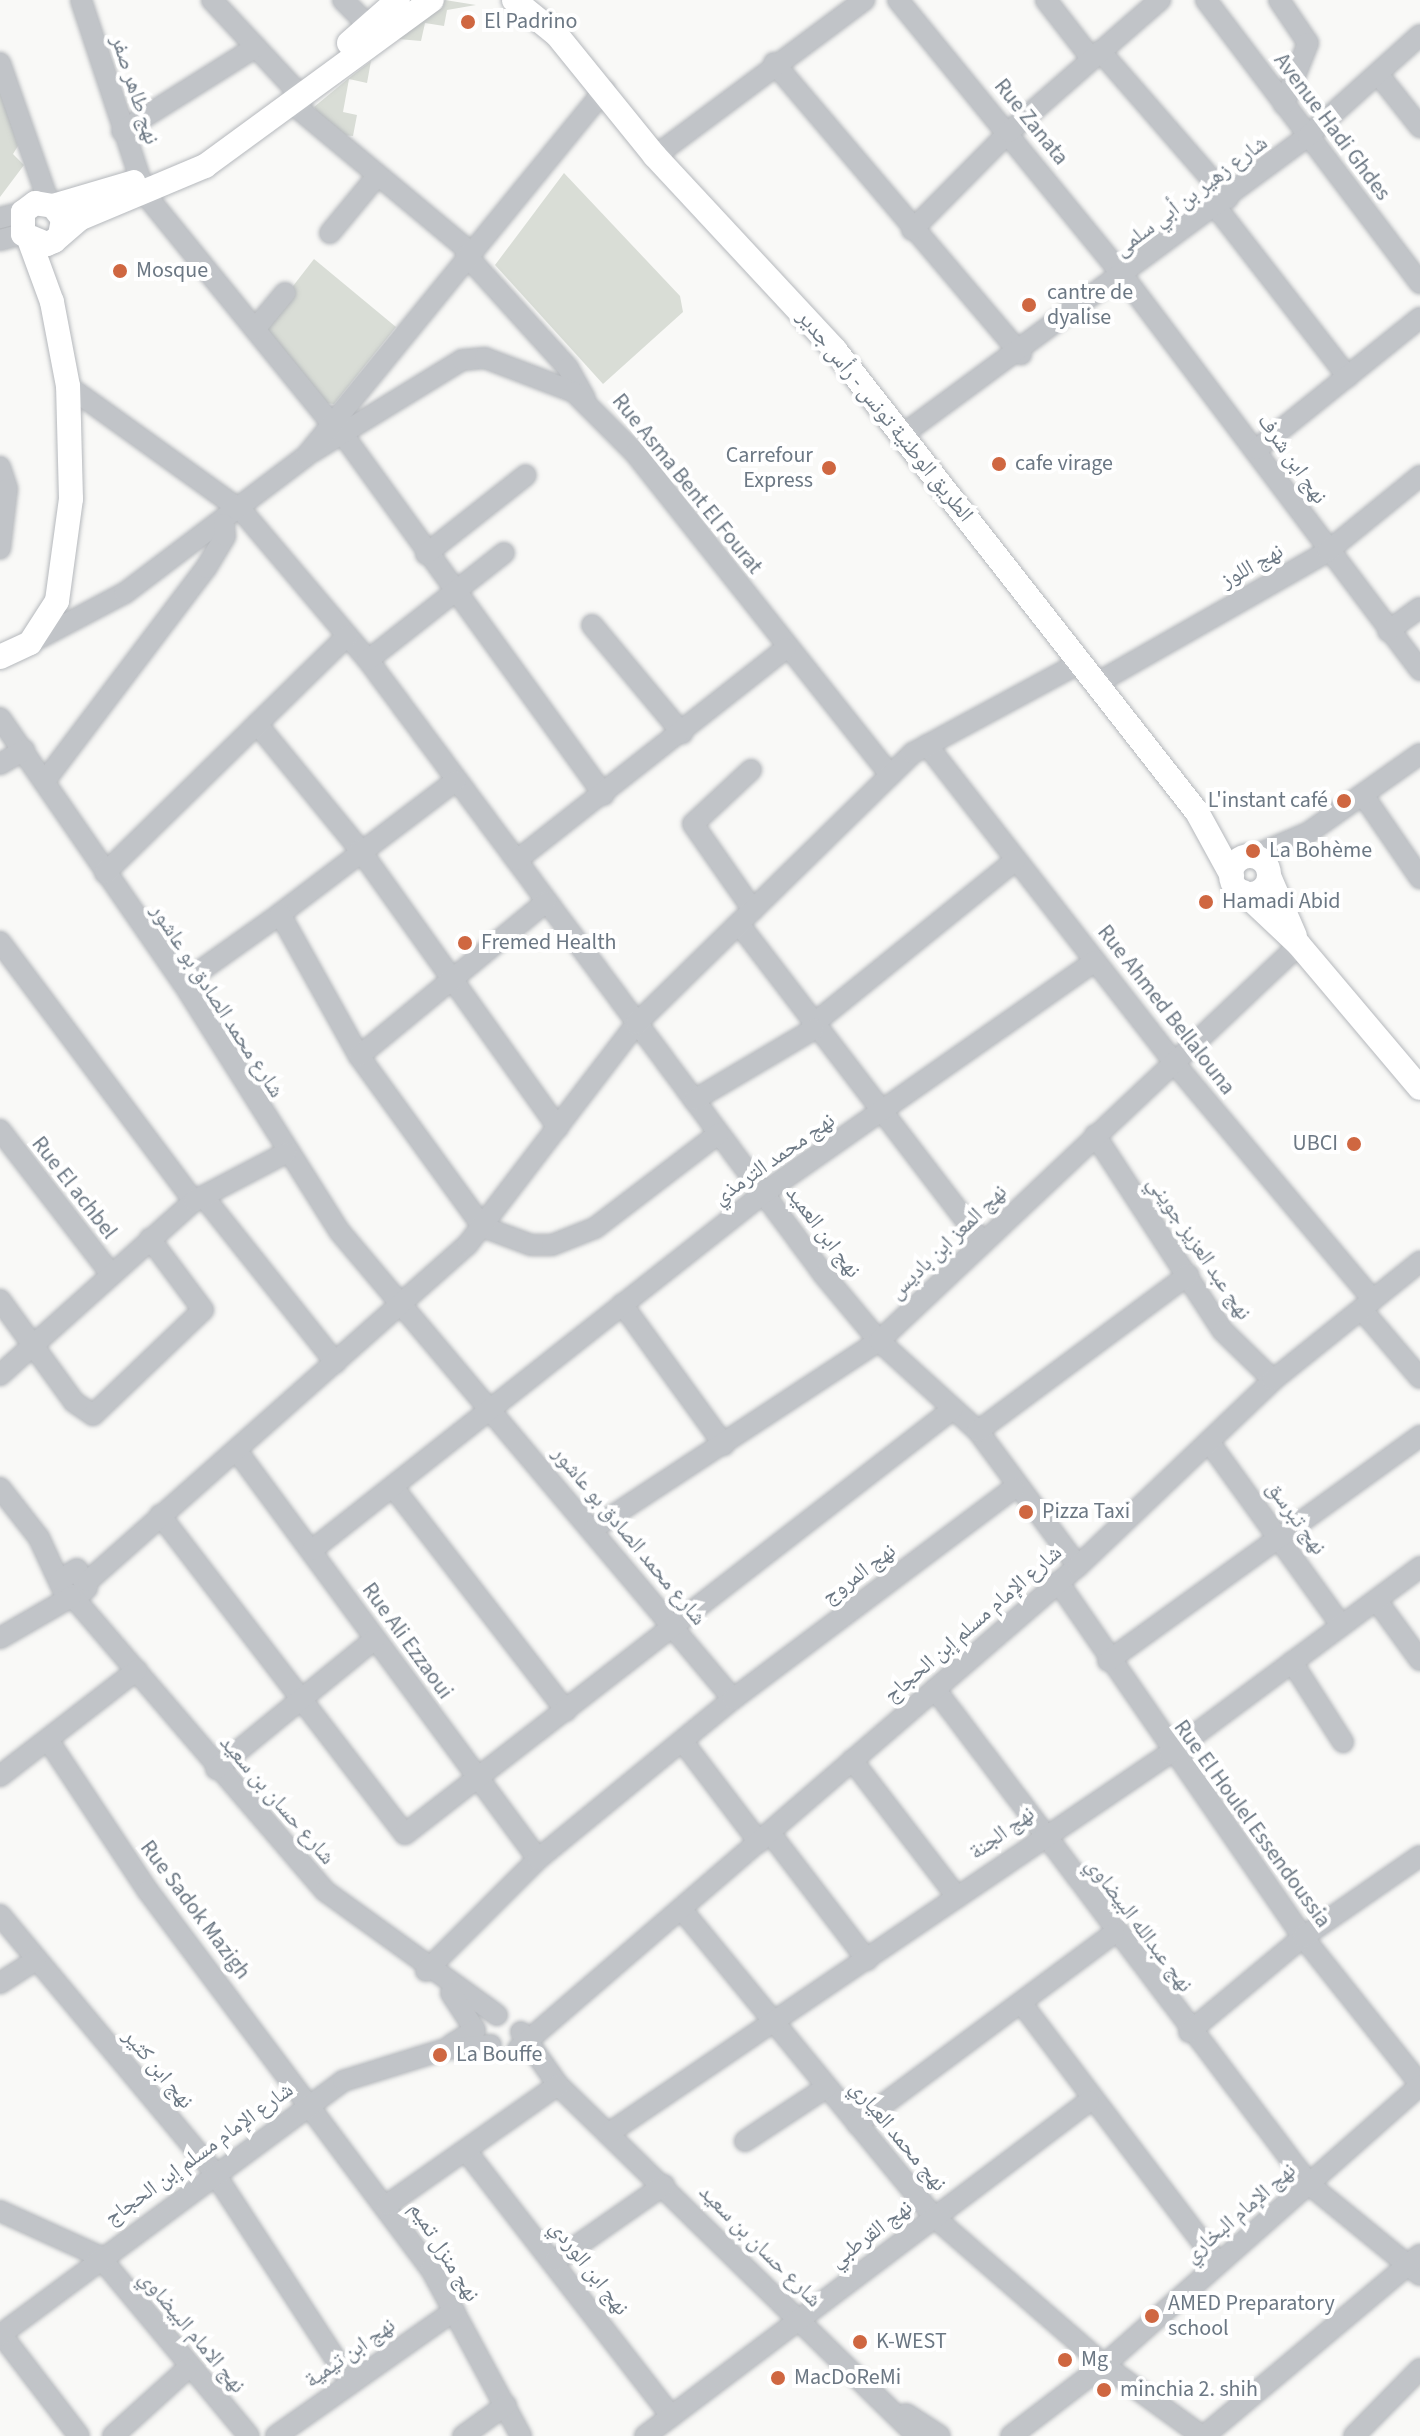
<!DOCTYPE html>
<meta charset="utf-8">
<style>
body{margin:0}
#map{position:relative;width:1420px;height:2436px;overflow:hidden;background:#f9f9f7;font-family:"Source Sans 3","Noto Naskh Arabic",sans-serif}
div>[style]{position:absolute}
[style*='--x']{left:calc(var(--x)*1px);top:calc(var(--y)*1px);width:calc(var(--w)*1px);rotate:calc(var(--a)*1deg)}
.green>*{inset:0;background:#d9ddd6}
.roads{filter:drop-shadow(0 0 2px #b5b8bc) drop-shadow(0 0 2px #b5b8bc)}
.minor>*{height:20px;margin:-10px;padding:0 10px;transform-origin:10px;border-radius:10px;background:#c1c4c8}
.major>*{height:24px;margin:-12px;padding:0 12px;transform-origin:12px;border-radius:12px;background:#fff}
.major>.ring{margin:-12px;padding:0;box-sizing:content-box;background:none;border:24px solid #fff;border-radius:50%}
.dots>*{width:22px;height:22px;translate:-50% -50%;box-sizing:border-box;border:4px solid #fff;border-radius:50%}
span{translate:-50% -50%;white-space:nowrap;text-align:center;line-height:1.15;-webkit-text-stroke:8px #fff;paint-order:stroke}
.poi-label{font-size:22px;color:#6c7884}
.left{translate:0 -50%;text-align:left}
.right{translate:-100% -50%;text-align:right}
.street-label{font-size:22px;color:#6c7884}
</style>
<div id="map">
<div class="green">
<div style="clip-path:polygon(445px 0,476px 5px,447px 10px,444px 26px,425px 23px,421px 41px,398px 39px)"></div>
<div style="clip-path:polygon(371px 61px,367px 83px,349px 79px,343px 112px,357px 115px,353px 136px,331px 134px,314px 107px,349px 78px)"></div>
<div style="clip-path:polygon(0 88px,18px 146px,13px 154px,24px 165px,0 197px)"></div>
<div style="clip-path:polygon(564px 173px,680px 296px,683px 312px,603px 384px,495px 265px)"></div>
<div style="clip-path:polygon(314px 259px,396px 327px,334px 404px,324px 403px,262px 326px)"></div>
</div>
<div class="roads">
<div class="minor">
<div style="--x:81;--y:0;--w:204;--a:71.7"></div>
<div style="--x:145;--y:194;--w:295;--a:50.9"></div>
<div style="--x:212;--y:0;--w:134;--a:47.1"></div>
<div style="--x:343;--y:0;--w:49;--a:45"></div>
<div style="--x:898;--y:0;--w:357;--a:50.8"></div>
<div style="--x:1124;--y:277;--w:492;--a:53"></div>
<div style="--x:1046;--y:0;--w:73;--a:52.2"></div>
<div style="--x:1206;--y:0;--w:355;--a:52.9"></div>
<div style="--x:1279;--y:0;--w:52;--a:56"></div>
<div style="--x:1308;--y:43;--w:66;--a:111.5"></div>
<div style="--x:1100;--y:51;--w:195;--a:49"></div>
<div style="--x:0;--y:63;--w:148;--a:70.7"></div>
<div style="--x:774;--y:63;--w:382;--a:49.7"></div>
<div style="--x:1378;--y:74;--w:68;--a:51.6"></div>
<div style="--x:294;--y:105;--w:228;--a:39.8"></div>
<div style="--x:122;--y:131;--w:158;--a:-32.1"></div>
<div style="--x:655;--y:156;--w:261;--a:-36.7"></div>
<div style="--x:1216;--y:207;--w:215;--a:52.2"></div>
<div style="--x:0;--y:218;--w:24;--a:-15"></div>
<div style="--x:912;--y:230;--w:138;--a:-45.3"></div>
<div style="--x:1009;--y:132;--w:201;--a:-41.2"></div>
<div style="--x:330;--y:233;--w:75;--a:-50.4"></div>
<div style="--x:0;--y:240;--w:24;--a:-15"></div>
<div style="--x:466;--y:255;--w:152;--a:47.9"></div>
<div style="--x:568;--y:368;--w:35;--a:61"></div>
<div style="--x:255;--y:329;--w:47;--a:-50.2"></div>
<div style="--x:68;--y:386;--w:214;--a:35.7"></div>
<div style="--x:242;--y:511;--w:195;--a:49.8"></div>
<div style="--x:368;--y:660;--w:766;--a:53.44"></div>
<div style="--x:824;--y:1275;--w:86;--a:50.2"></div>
<div style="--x:879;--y:1341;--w:134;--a:42.3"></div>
<div style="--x:978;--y:1431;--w:168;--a:53.5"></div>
<div style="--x:902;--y:435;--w:504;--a:-36.37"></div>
<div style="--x:1308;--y:136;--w:151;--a:-42"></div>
<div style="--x:344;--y:436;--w:443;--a:54.1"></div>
<div style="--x:1257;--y:449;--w:209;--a:-38.8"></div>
<div style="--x:312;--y:452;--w:176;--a:-31.5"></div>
<div style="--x:462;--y:360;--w:23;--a:-5"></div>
<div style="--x:485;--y:358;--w:95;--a:20.9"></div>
<div style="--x:574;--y:392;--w:86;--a:45"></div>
<div style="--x:635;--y:453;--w:411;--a:51.6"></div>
<div style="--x:0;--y:467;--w:23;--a:72"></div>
<div style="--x:7;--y:489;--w:60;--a:96.7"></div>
<div style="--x:426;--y:554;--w:127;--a:-38.3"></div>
<div style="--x:592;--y:625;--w:141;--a:50.2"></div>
<div style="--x:1388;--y:631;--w:39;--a:-36"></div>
<div style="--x:30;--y:643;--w:107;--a:-27.8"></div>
<div style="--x:125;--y:593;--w:227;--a:-37.1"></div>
<div style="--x:306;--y:456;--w:473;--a:-50.8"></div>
<div style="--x:368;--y:660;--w:173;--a:-38.2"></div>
<div style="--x:1097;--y:683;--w:266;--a:-29.7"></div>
<div style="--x:1328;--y:551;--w:119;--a:-39.2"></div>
<div style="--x:0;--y:718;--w:322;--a:55.4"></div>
<div style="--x:183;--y:983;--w:294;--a:57.8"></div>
<div style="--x:340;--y:1232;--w:610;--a:49.92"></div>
<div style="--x:257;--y:724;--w:163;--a:50.7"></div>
<div style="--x:360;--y:850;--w:341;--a:54.5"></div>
<div style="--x:927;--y:745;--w:404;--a:52.1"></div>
<div style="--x:1175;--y:1064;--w:308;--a:50"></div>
<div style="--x:0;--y:764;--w:28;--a:-30"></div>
<div style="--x:751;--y:770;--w:79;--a:137"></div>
<div style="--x:693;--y:824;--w:105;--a:55.1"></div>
<div style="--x:44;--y:782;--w:268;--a:-52.9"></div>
<div style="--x:206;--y:568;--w:37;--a:-59"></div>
<div style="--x:225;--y:536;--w:12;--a:-95"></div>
<div style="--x:1363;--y:795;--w:101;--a:55.5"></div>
<div style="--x:1253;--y:856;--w:60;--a:-22.7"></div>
<div style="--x:1308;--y:833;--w:137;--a:-35.2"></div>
<div style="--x:517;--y:860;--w:342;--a:-38.2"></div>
<div style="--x:105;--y:873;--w:339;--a:-44.4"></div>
<div style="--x:280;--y:914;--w:220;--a:-37.2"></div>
<div style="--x:739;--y:924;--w:400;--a:52.6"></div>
<div style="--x:0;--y:942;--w:324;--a:53.2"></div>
<div style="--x:183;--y:983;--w:119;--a:-35.4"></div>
<div style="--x:280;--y:914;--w:162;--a:60.9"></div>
<div style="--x:359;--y:1056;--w:211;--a:54.1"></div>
<div style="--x:483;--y:1227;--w:51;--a:20.6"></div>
<div style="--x:531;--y:1245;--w:21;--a:0"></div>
<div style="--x:552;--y:1245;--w:46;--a:-21.6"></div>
<div style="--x:595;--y:1228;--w:155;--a:-37.4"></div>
<div style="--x:812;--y:1025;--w:262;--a:-39"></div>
<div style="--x:359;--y:1056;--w:242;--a:-39.5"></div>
<div style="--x:694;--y:1100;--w:139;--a:-30.6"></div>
<div style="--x:0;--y:1130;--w:182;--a:52.4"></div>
<div style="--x:1095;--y:1135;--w:234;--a:56.9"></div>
<div style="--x:1223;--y:1331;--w:70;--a:44.4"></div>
<div style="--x:203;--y:1196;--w:213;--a:51.5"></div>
<div style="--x:0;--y:1300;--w:126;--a:54"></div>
<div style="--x:74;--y:1402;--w:23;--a:34"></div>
<div style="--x:93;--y:1415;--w:152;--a:-43.7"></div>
<div style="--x:203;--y:1310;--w:89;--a:-126.7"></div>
<div style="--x:622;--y:1304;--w:174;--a:54.1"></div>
<div style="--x:1362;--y:1310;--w:89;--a:49.5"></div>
<div style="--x:0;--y:1375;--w:261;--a:-41.9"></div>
<div style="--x:194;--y:1201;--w:104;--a:-27.6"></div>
<div style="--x:978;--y:1431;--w:262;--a:-36.6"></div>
<div style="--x:1209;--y:1442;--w:226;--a:54.2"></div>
<div style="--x:237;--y:1451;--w:507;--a:53.58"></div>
<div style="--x:393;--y:1487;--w:283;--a:52.3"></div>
<div style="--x:0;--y:1488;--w:63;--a:52"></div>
<div style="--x:39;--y:1538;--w:60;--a:65.2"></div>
<div style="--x:64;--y:1592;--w:14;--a:21"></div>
<div style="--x:77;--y:1597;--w:13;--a:-42"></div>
<div style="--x:87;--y:1588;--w:21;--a:-118"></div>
<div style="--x:77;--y:1569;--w:20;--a:147"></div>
<div style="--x:160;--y:1515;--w:402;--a:52.5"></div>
<div style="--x:405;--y:1834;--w:693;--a:-37.8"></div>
<div style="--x:594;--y:1528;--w:341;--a:-33.3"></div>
<div style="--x:879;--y:1341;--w:577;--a:-43.32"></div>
<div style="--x:312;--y:1550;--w:576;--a:-38.3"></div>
<div style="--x:764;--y:1193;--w:404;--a:-35"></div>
<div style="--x:88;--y:1581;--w:508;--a:-41.57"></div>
<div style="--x:468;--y:1244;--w:277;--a:-52.6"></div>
<div style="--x:636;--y:1024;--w:388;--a:-44.4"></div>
<div style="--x:913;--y:753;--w:191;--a:-28.4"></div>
<div style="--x:1058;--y:1582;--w:431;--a:55.4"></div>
<div style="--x:1303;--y:1937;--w:188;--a:51.5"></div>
<div style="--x:73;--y:1597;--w:387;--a:49.4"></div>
<div style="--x:325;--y:1891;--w:212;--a:35.8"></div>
<div style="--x:1377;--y:1601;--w:73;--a:53.9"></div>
<div style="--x:0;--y:1638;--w:82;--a:-30"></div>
<div style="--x:1108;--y:1661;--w:385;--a:-35.8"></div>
<div style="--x:1292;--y:1662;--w:95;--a:57.5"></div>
<div style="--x:935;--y:1689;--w:622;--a:52.91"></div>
<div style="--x:1310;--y:2185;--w:142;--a:39.3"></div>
<div style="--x:48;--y:1740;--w:181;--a:56.5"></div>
<div style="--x:148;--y:1891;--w:472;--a:53.2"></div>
<div style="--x:431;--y:2269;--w:190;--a:61.7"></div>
<div style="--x:683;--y:1742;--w:126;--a:52.8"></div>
<div style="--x:852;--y:1760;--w:173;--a:52.5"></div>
<div style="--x:216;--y:1769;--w:205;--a:-39.3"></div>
<div style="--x:0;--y:1776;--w:173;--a:-37.7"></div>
<div style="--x:770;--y:1833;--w:160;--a:52.6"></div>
<div style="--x:682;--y:1910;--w:397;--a:50.6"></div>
<div style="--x:934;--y:2217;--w:225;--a:41"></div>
<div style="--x:1104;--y:2365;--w:121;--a:35.9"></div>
<div style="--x:0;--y:1915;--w:333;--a:50.2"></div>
<div style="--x:213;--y:2171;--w:249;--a:56.9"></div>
<div style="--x:426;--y:1971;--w:158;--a:-45"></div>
<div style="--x:538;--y:1859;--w:252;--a:-39.4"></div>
<div style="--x:733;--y:1699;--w:351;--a:-36.9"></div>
<div style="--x:0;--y:1983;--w:43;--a:-32.6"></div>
<div style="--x:451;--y:1993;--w:44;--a:57"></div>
<div style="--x:475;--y:2030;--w:28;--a:148"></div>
<div style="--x:1022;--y:2004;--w:325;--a:52.9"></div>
<div style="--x:521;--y:2032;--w:65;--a:55.1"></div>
<div style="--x:558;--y:2085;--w:502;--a:44.35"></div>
<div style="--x:1189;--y:2032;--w:148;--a:-39.8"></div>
<div style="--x:1303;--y:1937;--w:142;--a:-34.7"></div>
<div style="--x:518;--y:2049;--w:740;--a:-40.78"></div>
<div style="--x:1078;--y:1566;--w:269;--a:-43.6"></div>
<div style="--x:1273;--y:1380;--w:189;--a:-38.8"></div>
<div style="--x:857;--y:2124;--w:320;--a:-36.6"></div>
<div style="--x:609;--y:2133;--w:678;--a:-34.11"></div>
<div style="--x:1170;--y:1753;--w:312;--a:-36.6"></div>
<div style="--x:745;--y:2141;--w:98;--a:-33.4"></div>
<div style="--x:467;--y:2152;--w:334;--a:52.3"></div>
<div style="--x:387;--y:2205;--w:209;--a:-35.1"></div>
<div style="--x:0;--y:2211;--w:109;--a:24.4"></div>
<div style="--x:99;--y:2256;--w:234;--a:50.2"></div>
<div style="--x:555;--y:2261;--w:133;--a:-34.9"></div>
<div style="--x:1;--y:2334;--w:128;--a:52.6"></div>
<div style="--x:0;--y:2335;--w:427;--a:-36.5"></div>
<div style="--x:343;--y:2081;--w:108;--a:-17.3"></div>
<div style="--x:446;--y:2049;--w:45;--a:-5.1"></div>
<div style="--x:906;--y:2414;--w:40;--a:32.9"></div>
<div style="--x:113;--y:2436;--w:100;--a:-42.2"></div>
<div style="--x:276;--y:2436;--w:218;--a:-35.1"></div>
<div style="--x:463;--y:2436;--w:53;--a:-35.8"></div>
<div style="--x:645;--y:2436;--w:556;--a:-37.03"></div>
<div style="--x:1011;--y:2436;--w:117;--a:-37.4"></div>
<div style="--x:1104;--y:2365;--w:422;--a:-41.5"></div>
<div style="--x:1204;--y:2436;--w:282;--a:-40"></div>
<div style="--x:1354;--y:2436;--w:94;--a:-45.4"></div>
</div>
<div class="major">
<div style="--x:514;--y:0;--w:55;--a:39.1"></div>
<div style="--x:557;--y:35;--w:156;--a:51"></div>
<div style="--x:655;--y:156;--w:265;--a:47.1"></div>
<div style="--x:835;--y:350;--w:587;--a:51.92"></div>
<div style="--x:1197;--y:812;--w:73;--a:61.3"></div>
<div style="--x:349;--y:43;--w:65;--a:-41.3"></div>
<div style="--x:53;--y:206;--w:84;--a:-16.5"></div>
<div style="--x:60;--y:235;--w:16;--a:-79"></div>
<div style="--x:63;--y:219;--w:16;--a:-128"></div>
<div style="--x:53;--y:206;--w:18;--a:-171"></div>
<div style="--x:35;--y:203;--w:15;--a:143"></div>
<div style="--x:23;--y:212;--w:22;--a:90"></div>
<div style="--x:23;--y:234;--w:26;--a:23"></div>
<div style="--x:47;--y:244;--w:8;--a:-23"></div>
<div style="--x:54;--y:241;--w:33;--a:-41"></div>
<div style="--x:79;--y:219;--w:137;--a:-22.8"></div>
<div style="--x:205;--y:166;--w:281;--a:-36.2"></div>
<div style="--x:0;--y:657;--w:33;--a:-25"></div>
<div style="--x:30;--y:643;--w:50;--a:-57.3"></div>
<div style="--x:57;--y:601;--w:103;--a:-82.2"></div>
<div style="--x:71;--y:499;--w:113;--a:-91.5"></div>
<div style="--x:68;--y:386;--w:86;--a:-100.8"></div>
<div style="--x:52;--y:302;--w:64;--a:-110.1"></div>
<div class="ring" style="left:1231px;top:856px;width:14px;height:14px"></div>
<div style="--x:1269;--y:876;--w:65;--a:66.6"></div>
<div style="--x:1243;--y:892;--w:77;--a:43.4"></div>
<div style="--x:1299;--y:945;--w:187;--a:49.8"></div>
</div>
</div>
<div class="dots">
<div style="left:468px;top:22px;background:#cf6741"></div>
<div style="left:120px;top:271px;background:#cf6741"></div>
<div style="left:1029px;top:305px;background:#cf6741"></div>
<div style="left:999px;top:464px;background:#cf6741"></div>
<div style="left:829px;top:468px;background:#cf6741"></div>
<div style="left:1344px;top:801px;background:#cf6741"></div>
<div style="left:1253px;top:851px;background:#cf6741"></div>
<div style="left:1206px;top:902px;background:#cf6741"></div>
<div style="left:465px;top:943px;background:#cf6741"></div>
<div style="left:1354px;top:1144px;background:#cf6741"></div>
<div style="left:1026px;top:1512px;background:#cf6741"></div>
<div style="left:440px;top:2055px;background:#cf6741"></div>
<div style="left:1152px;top:2316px;background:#cf6741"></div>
<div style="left:860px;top:2342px;background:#cf6741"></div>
<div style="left:1065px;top:2360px;background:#cf6741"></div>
<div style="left:778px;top:2378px;background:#cf6741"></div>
<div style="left:1104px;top:2390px;background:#cf6741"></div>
</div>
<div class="poi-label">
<span class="left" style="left:484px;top:22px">El Padrino</span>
<span class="left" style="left:136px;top:271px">Mosque</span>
<span class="left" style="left:1047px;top:305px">cantre de<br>dyalise</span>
<span class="right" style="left:813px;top:468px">Carrefour<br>Express</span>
<span class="left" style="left:1015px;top:464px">cafe virage</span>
<span class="right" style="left:1328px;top:801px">L'instant café</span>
<span class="left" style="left:1269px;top:851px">La Bohème</span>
<span class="left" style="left:1222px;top:902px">Hamadi Abid</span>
<span class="left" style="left:481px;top:943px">Fremed Health</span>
<span class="right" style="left:1338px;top:1144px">UBCI</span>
<span class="left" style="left:1042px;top:1512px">Pizza Taxi</span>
<span class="left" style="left:456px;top:2055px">La Bouffe</span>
<span class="left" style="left:1168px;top:2316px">AMED Preparatory<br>school</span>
<span class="left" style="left:876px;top:2342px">K-WEST</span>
<span class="left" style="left:1081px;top:2360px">Mg</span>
<span class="left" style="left:794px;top:2378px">MacDoReMi</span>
<span class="left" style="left:1120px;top:2390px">minchia 2. shih</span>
</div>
<div class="street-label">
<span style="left:135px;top:90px;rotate:72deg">نهج طاهر صفر</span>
<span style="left:1031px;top:122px;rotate:51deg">Rue Zanata</span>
<span style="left:1332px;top:127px;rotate:53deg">Avenue Hadi Ghdes</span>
<span style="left:1191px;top:196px;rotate:-37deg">شارع زهير بن أبي سلمى</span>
<span style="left:885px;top:416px;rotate:51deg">الطريق الوطنية تونس - رأس جدير</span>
<span style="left:1292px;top:459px;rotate:55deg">نهج ابن شرف</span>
<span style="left:687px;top:484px;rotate:51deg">Rue Asma Bent El Fourat</span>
<span style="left:1252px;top:566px;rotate:-29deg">نهج اللوز</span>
<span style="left:217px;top:1001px;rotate:57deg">شارع محمد الصادق بو عاشور</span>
<span style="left:1166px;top:1010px;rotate:52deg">Rue Ahmed Bellalouna</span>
<span style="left:774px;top:1159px;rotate:-35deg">نهج محمد الترمذي</span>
<span style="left:74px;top:1188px;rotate:52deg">Rue El achbel</span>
<span style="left:823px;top:1232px;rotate:53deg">نهج ابن العميد</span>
<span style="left:948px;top:1242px;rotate:-44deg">نهج المعز ابن باديس</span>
<span style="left:1199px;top:1248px;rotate:56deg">نهج عبد العزيز جويني</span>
<span style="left:1296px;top:1518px;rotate:54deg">نهج تبرسق</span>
<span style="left:629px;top:1536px;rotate:50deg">شارع محمد الصادق بو عاشور</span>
<span style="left:859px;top:1574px;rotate:-37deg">نهج المروج</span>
<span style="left:973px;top:1624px;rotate:-41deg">شارع اﻹمام مسلم إبن الحجاج</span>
<span style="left:407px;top:1641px;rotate:54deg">Rue Ali Ezzaoui</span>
<span style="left:277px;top:1800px;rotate:49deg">شارع حسان بن سعيد</span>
<span style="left:1252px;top:1824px;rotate:54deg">Rue El Houlel Essendoussia</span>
<span style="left:1002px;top:1833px;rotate:-36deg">نهج الجنة</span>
<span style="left:195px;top:1910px;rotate:53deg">Rue Sadok Mazigh</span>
<span style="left:1139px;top:1925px;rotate:53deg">نهج عبدالله البيضاوي</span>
<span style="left:158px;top:2069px;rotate:50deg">نهج ابن كثير</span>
<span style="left:898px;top:2136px;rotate:50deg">نهج محمد العياري</span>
<span style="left:199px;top:2154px;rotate:-36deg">شارع اﻹمام مسلم إبن الحجاج</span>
<span style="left:1240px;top:2213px;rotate:-41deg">نهج الإمام البخاري</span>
<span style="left:871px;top:2234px;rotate:-37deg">نهج القرطبي</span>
<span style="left:760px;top:2246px;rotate:45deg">شارع حسان بن سعيد</span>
<span style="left:444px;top:2252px;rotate:58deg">نهج منزل تميم</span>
<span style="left:589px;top:2268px;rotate:52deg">نهج ابن الوردي</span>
<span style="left:192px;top:2332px;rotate:50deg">نهج الامام البيضاوي</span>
<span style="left:350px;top:2353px;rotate:-35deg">نهج ابن تيمية</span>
</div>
</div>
